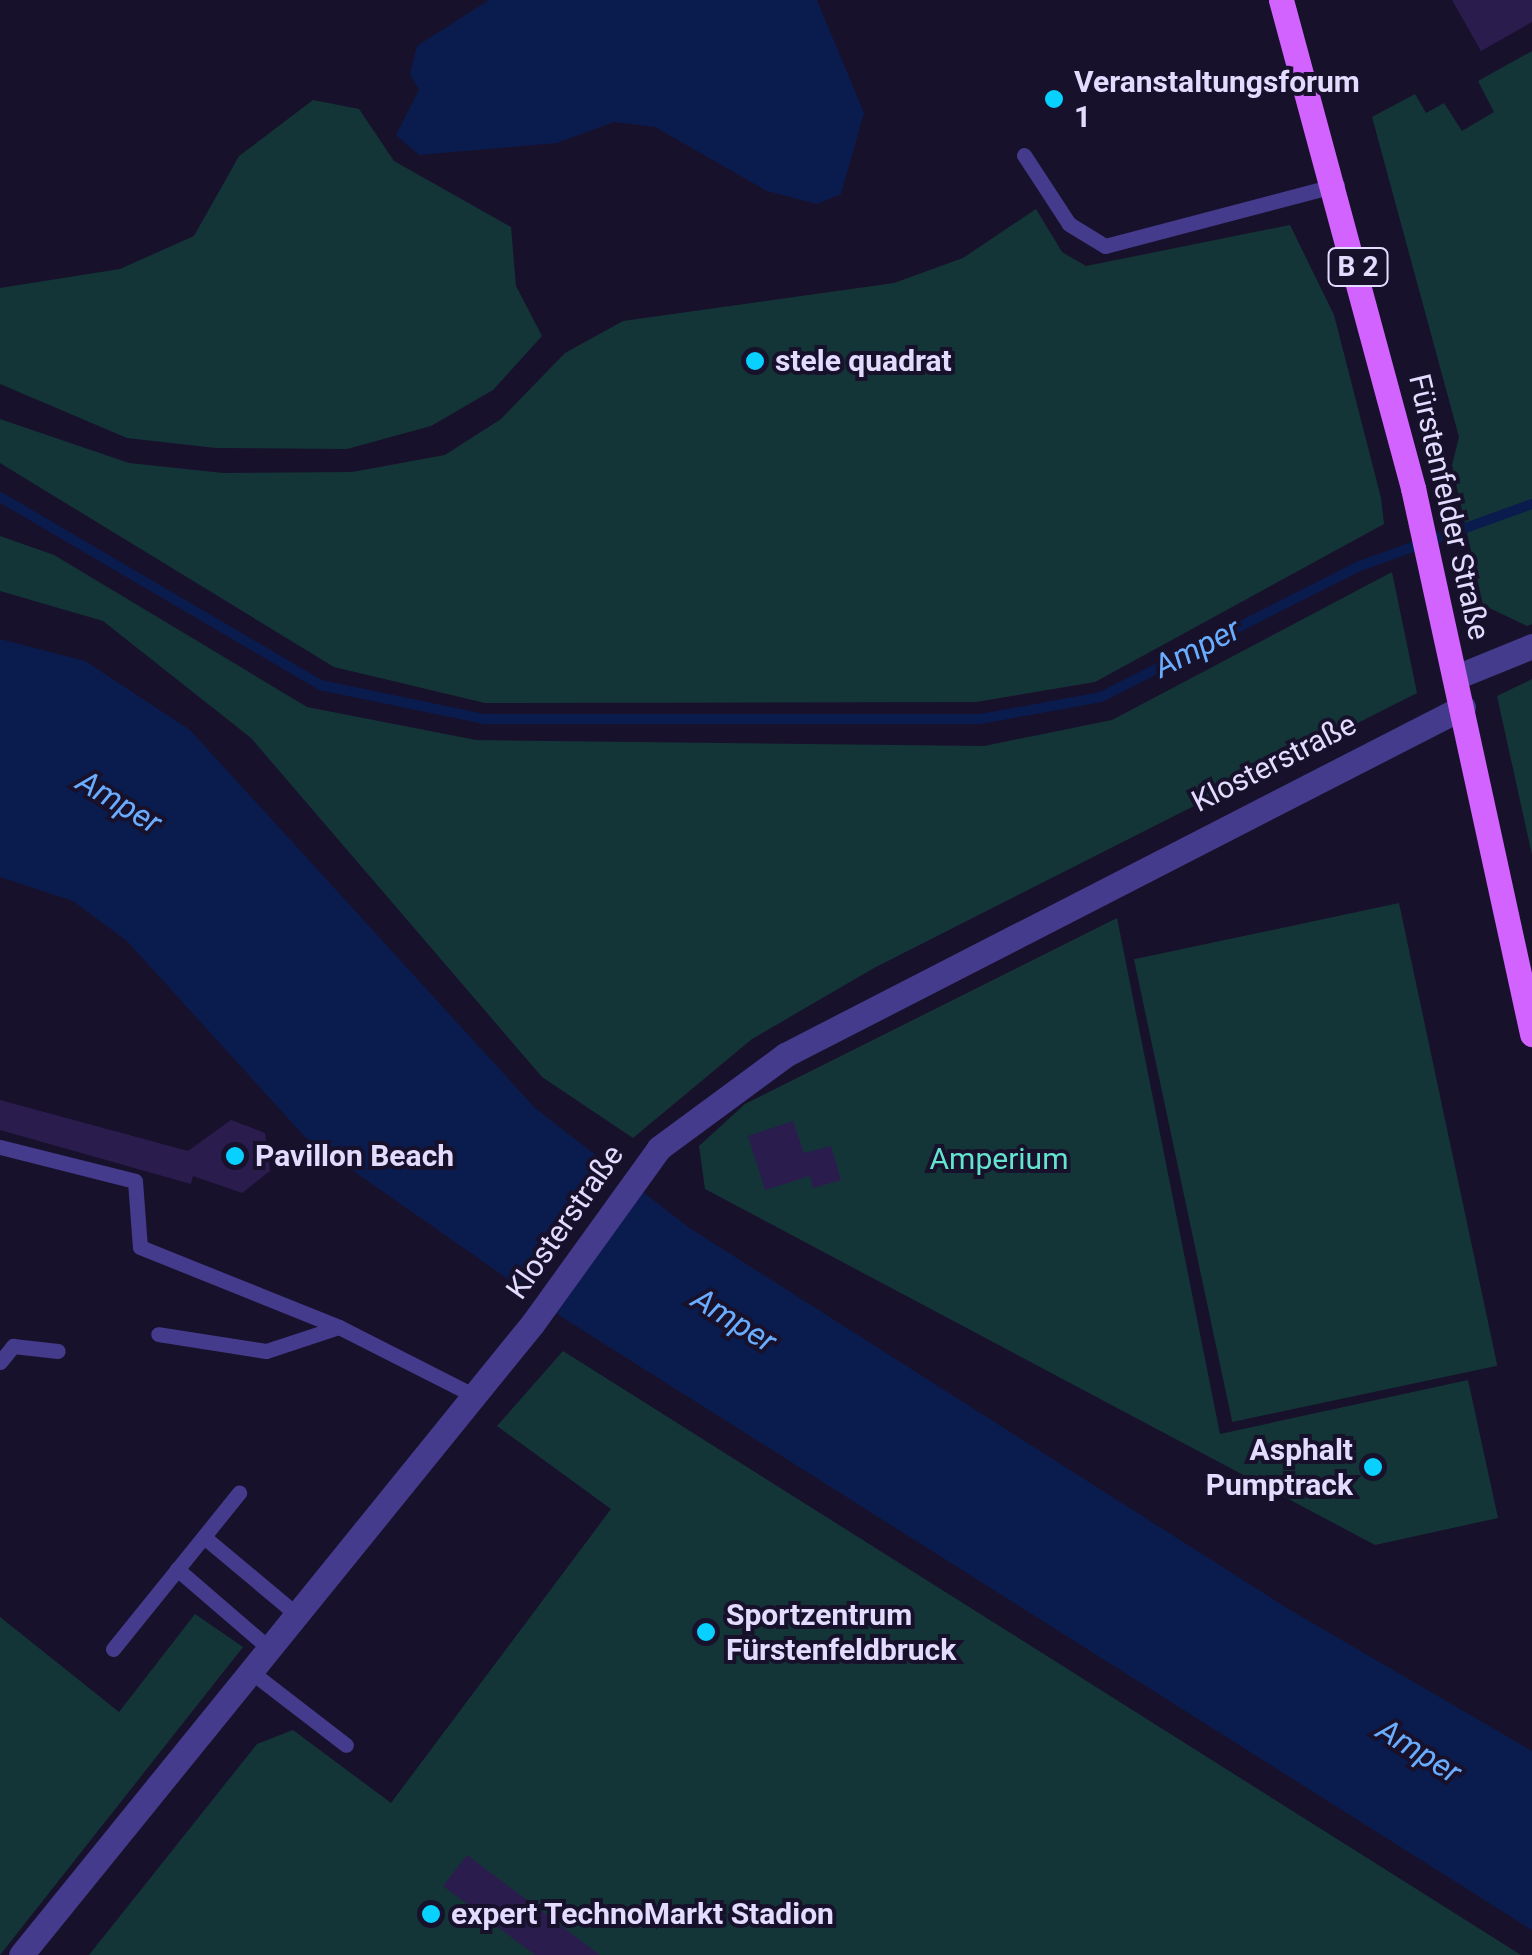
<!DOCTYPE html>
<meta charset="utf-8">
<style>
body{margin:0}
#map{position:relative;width:1532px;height:1955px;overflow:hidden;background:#18112c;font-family:Roboto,sans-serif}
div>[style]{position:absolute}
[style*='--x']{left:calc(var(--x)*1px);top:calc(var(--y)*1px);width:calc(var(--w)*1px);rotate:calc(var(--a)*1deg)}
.green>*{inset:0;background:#133537;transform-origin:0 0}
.water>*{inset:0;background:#0a1c4d}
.pier>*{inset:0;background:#18112c;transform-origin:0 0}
.stream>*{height:10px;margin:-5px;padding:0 5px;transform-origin:5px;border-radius:5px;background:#0a1c4d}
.building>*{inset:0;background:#2b1c4e}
.lane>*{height:15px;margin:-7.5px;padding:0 7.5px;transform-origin:7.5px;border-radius:7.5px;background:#453b8c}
.street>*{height:25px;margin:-12.5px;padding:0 12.5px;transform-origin:12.5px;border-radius:12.5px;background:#453b8c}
.primary>*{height:25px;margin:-12.5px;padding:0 12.5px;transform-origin:12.5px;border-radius:12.5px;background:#d363ff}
.dots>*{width:28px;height:28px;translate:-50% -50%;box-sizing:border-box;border:5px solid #18112c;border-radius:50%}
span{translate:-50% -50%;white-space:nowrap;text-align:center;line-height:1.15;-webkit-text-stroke:8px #18112c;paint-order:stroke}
.shield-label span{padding:2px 8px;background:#18112c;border:2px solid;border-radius:8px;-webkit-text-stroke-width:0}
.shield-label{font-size:28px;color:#e3dcff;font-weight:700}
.poi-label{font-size:30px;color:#e3dcff;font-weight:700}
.left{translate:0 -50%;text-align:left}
.right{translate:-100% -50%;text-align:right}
.street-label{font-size:30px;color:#e3dcff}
.park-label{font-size:30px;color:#63e4d0}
.water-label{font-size:32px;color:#6aadff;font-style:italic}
</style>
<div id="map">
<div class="green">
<div style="clip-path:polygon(1532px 51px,1532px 624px,1527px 626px,1483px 605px,1452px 465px,1459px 437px,1372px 117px,1415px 94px,1426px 113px,1444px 103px,1462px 131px,1494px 112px,1478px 81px)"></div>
<div style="clip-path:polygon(313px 100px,359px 109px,394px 161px,511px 227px,516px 286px,542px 336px,493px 390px,431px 426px,347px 449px,216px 448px,127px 438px,0 384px,0 288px,120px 269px,194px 236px,239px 156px)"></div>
<div style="clip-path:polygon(1036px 209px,1062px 252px,1086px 266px,1290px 225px,1334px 315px,1381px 498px,1384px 524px,1095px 682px,976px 702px,485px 703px,334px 667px,0 463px,0 419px,129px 463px,223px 473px,352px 472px,445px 455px,501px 419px,565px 353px,623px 321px,894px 283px,963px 258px)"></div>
<div style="clip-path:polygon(0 536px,54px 555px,307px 707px,476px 740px,984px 746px,1112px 720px,1392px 572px,1417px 693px,874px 968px,752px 1039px,633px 1138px,542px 1077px,251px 738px,103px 621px,0 591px)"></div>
<div style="clip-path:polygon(1532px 679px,1532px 855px,1497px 696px)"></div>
<div style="left:1399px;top:903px;width:473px;height:271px;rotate:78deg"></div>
<div style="clip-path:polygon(1117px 918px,1220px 1434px,1468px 1380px,1498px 1518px,1375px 1545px,705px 1189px,699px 1146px,745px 1104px)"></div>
<div style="clip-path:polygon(563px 1351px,1521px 1955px,89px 1955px,257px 1744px,293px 1730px,391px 1803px,611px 1509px,497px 1426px)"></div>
<div style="clip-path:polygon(195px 1614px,243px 1647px,0 1955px,0 1617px,119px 1712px)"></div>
</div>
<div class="water">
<div style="clip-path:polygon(489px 0,817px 0,864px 113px,841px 194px,817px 204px,767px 191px,655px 127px,614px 122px,557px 143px,419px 155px,396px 135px,419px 90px,410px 74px,417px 46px)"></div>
<div style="clip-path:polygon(0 639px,85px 661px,190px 730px,535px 1108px,688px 1227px,1290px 1610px,1532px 1751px,1532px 1930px,568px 1321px,305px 1137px,127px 941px,73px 901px,0 877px)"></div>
</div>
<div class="pier">
<div style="left:619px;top:1168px;width:34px;height:156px;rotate:37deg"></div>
</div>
<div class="stream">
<div style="--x:0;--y:497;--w:371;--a:30.4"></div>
<div style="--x:320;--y:685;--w:167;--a:11.7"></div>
<div style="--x:484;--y:719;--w:496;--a:0"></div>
<div style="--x:980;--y:719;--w:123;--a:-10.3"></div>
<div style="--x:1101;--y:697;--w:287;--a:-26.9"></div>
<div style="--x:1357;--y:567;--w:186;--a:-19.8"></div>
</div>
<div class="building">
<div style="clip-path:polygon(1452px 0,1532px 0,1532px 22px,1481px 51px)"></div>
<div style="clip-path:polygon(0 1100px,188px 1151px,231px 1120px,265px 1133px,270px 1171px,242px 1193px,193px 1176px,191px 1184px,0 1130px)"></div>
<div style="clip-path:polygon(793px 1121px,804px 1153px,831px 1146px,841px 1180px,813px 1188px,810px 1176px,765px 1190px,748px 1136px)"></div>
<div style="clip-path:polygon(467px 1855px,600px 1955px,535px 1955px,443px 1886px)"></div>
</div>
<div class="lane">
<div style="--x:1024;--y:155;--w:82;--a:56.9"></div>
<div style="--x:1069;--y:224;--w:42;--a:31.4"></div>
<div style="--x:1105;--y:246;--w:240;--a:-14.7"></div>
<div style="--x:0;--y:1147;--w:139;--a:14.1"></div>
<div style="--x:135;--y:1181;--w:66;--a:85.7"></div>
<div style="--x:140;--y:1247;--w:214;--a:21.9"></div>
<div style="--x:339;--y:1327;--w:77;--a:161.8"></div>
<div style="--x:266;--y:1351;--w:109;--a:-171.1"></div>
<div style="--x:339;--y:1327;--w:150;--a:26.9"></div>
<div style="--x:0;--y:1362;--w:21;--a:-51"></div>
<div style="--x:13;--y:1346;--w:45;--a:6.3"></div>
<div style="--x:204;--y:1537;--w:120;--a:39.9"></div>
<div style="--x:177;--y:1569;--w:121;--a:40.7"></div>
<div style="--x:113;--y:1649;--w:201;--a:-51.1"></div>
<div style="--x:250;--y:1671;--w:121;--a:37.6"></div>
</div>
<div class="street">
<div style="--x:1456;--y:677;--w:82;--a:-22.2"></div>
<div style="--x:21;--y:1955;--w:813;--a:-50.99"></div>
<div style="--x:533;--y:1323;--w:216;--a:-54.2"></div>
<div style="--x:659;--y:1148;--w:157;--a:-36.4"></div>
<div style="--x:785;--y:1055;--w:762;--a:-27.17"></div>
</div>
<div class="primary">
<div style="--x:1281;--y:0;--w:506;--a:74.86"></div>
<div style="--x:1413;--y:488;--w:559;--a:77.7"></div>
</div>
<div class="dots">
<div style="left:1054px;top:99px;background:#08d0ff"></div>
<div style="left:755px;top:361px;background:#08d0ff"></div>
<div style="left:235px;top:1156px;background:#08d0ff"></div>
<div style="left:1373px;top:1467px;background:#08d0ff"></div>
<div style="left:706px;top:1632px;background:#08d0ff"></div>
<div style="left:431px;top:1914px;background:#08d0ff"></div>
</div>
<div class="shield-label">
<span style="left:1358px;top:267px">B 2</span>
</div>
<div class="poi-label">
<span class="left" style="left:1074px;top:99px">Veranstaltungsforum<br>1</span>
<span class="left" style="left:775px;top:361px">stele quadrat</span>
<span class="left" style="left:255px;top:1156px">Pavillon Beach</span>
<span class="right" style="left:1353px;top:1467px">Asphalt<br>Pumptrack</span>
<span class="left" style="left:726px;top:1632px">Sportzentrum<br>Fürstenfeldbruck</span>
<span class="left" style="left:451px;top:1914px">expert TechnoMarkt Stadion</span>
</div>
<div class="street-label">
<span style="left:1449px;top:507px;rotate:77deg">Fürstenfelder Straße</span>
<span style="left:1274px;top:763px;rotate:-27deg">Klosterstraße</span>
<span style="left:565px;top:1222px;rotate:-55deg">Klosterstraße</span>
</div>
<div class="park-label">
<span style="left:999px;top:1159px">Amperium</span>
</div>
<div class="water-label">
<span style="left:1197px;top:648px;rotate:-27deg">Amper</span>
<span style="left:119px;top:802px;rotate:31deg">Amper</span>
<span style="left:734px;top:1320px;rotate:32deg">Amper</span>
<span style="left:1419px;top:1751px;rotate:32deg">Amper</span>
</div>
</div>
